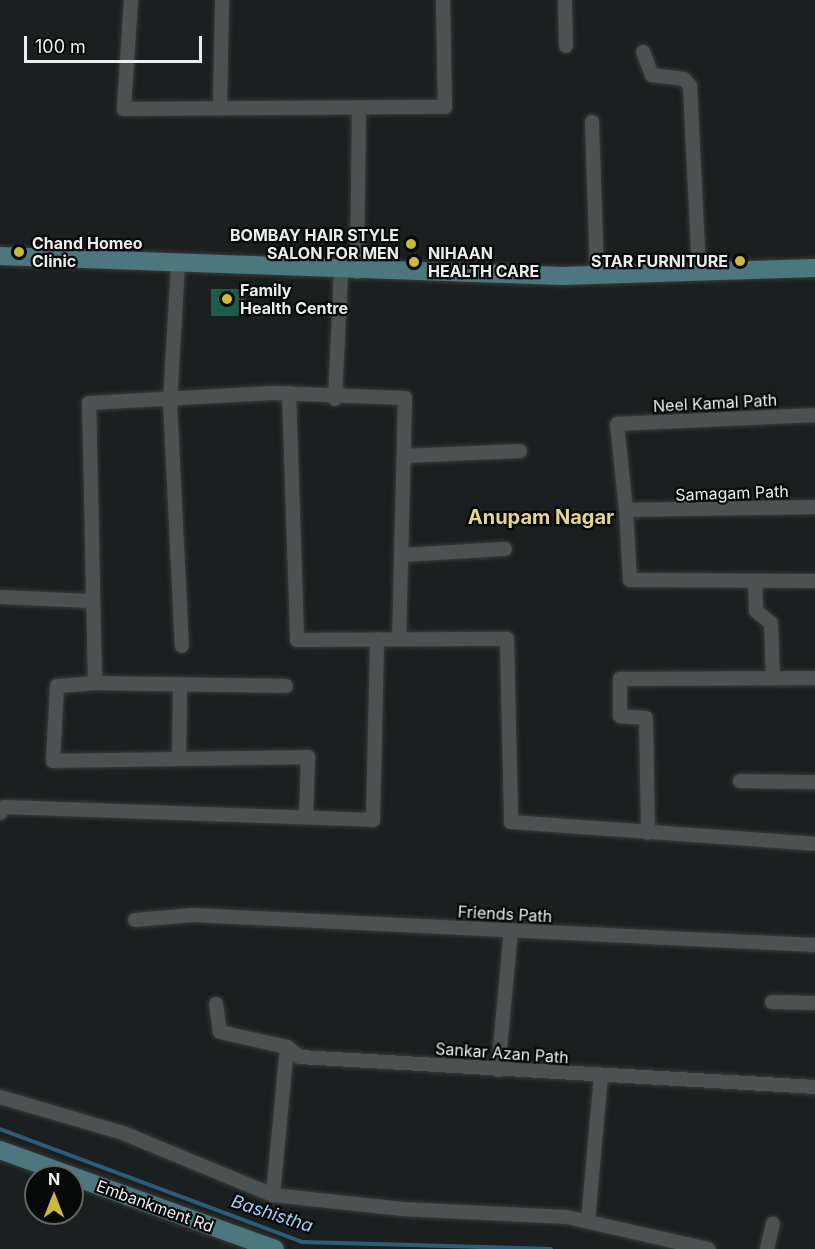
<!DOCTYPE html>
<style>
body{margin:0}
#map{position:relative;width:815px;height:1249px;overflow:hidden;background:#1b1f1f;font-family:Inter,sans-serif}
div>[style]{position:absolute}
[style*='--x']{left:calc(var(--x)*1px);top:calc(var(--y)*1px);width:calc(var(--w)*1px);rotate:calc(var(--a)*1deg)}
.stream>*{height:4px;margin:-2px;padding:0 2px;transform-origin:2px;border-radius:2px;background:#2c5d76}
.building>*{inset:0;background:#1d5b4d;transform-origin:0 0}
.roads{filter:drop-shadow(0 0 2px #383b3b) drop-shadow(0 0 2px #383b3b)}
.street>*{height:14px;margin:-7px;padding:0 7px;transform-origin:7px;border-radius:7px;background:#4c5151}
.secondary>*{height:18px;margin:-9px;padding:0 9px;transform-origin:9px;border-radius:9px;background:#4d777f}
.dots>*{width:16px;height:16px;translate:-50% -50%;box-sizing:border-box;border:3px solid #070909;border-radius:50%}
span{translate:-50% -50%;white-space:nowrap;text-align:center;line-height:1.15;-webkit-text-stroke:4.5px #070909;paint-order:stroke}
.poi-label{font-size:16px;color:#ebeeee;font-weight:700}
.right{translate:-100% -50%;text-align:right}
.left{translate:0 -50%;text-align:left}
.street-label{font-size:16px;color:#ebeeee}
.water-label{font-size:18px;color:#98d4f6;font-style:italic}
.quarter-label{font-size:20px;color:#e3d688;font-weight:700}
.north{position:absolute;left:24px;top:1165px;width:60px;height:60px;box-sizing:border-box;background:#070909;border:2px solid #626565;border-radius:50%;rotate:0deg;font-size:16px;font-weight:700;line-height:24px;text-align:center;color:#ebeeee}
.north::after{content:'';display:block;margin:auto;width:21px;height:27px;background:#cdb938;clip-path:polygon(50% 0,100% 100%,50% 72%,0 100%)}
.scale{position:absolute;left:24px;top:36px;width:178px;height:27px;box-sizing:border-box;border:3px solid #ebeeee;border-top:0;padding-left:8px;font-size:18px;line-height:21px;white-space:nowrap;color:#ebeeee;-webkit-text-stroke:4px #070909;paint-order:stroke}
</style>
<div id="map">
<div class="stream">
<div style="--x:0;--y:1129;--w:323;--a:20.5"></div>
<div style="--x:303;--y:1242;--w:248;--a:1.6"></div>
</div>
<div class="building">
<div style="left:211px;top:289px;width:35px;height:27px"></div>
</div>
<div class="roads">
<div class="street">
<div style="--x:131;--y:0;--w:109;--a:93.7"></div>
<div style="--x:124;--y:109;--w:321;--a:-0.4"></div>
<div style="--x:445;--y:107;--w:107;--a:-91.1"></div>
<div style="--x:565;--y:0;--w:46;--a:88.8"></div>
<div style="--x:643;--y:52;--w:25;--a:69"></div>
<div style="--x:652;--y:75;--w:32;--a:7"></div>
<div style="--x:684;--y:79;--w:9;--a:49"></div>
<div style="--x:690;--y:86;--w:186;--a:87.2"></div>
<div style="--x:220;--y:108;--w:108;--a:-88.9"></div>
<div style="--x:592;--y:122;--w:153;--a:88.1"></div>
<div style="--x:178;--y:264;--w:138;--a:93.3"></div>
<div style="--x:170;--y:402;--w:244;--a:87.2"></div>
<div style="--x:357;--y:272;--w:164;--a:-89.3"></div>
<div style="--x:289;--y:393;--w:247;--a:88.1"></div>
<div style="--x:297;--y:640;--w:210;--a:-0.3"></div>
<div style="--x:507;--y:639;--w:183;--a:88.7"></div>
<div style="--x:511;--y:822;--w:305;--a:4.1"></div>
<div style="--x:335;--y:399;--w:127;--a:-87.3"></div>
<div style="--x:404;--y:456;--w:116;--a:-2.5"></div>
<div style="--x:815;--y:507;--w:189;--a:179.1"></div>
<div style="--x:626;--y:510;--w:70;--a:86.7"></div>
<div style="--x:630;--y:580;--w:185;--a:0.3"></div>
<div style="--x:626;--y:510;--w:86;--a:-96"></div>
<div style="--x:617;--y:424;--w:198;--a:-2.6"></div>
<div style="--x:401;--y:555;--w:104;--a:-3.3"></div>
<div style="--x:755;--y:581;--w:30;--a:88"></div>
<div style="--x:756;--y:611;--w:19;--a:39"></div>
<div style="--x:771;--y:623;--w:55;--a:87.9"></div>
<div style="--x:0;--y:597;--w:90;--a:2.5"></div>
<div style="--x:95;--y:683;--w:38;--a:175"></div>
<div style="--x:57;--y:686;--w:75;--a:93.1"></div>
<div style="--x:53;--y:761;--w:255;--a:-0.9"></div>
<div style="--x:308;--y:757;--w:60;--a:91.9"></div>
<div style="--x:286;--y:686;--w:191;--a:-179.1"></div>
<div style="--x:95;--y:683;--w:280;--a:-91.2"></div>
<div style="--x:89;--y:403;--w:183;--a:-3.1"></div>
<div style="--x:272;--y:393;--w:133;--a:2.2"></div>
<div style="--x:405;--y:398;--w:240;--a:91.4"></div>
<div style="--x:179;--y:759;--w:74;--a:-89.2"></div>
<div style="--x:740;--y:781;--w:75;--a:0.8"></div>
<div style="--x:0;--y:813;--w:7;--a:-56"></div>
<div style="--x:4;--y:807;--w:369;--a:2"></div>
<div style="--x:373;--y:820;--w:181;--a:-88.7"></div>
<div style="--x:648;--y:833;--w:115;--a:-91"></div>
<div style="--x:646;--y:718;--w:26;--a:-176"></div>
<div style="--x:620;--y:716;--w:37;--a:-90"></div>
<div style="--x:620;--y:679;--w:195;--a:-0.3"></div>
<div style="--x:135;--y:920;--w:58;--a:-4.9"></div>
<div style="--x:193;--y:915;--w:623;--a:2.76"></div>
<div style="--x:772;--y:1002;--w:43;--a:1.3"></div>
<div style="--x:216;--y:1004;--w:28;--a:82"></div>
<div style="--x:220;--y:1032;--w:69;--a:12.6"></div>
<div style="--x:287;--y:1047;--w:16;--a:38"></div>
<div style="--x:300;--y:1057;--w:516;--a:3.33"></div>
<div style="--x:287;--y:1047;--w:149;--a:95.4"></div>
<div style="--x:273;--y:1195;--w:130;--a:6.2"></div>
<div style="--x:402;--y:1209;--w:165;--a:2.8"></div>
<div style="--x:567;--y:1217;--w:145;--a:12.8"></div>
<div style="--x:498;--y:1070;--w:140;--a:-84.7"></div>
<div style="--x:0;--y:1097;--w:128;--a:16.3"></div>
<div style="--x:123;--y:1133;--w:162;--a:22.5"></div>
<div style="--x:588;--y:1221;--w:146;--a:-84.9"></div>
<div style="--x:767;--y:1249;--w:26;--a:-77"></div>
</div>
<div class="secondary">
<div style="--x:0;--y:256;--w:562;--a:2.04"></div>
<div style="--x:562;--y:276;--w:253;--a:-1.8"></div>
<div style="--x:0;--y:1150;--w:292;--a:19.8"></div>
</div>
</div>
<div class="dots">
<div style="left:411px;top:244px;background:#cdb938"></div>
<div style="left:19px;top:252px;background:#cdb938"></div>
<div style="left:740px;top:261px;background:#cdb938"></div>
<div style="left:414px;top:262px;background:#cdb938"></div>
<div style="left:227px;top:299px;background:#cdb938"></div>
</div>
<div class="poi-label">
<span class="right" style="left:399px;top:244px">BOMBAY HAIR STYLE<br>SALON FOR MEN</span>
<span class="left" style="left:32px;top:252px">Chand Homeo<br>Clinic</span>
<span class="left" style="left:428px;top:262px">NIHAAN<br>HEALTH CARE</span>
<span class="right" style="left:728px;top:261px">STAR FURNITURE</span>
<span class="left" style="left:240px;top:299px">Family<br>Health Centre</span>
</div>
<div class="street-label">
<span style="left:715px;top:403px;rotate:-3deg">Neel Kamal Path</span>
<span style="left:732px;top:493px;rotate:-2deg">Samagam Path</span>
<span style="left:505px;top:914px;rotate:3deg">Friends Path</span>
<span style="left:502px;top:1053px;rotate:4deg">Sankar Azan Path</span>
<span style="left:155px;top:1206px;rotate:20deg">Embankment Rd</span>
</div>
<div class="water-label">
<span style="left:272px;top:1214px;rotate:18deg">Bashistha</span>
</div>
<div class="quarter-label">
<span style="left:541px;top:517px">Anupam Nagar</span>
</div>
<div class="north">N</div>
<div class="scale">100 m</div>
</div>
